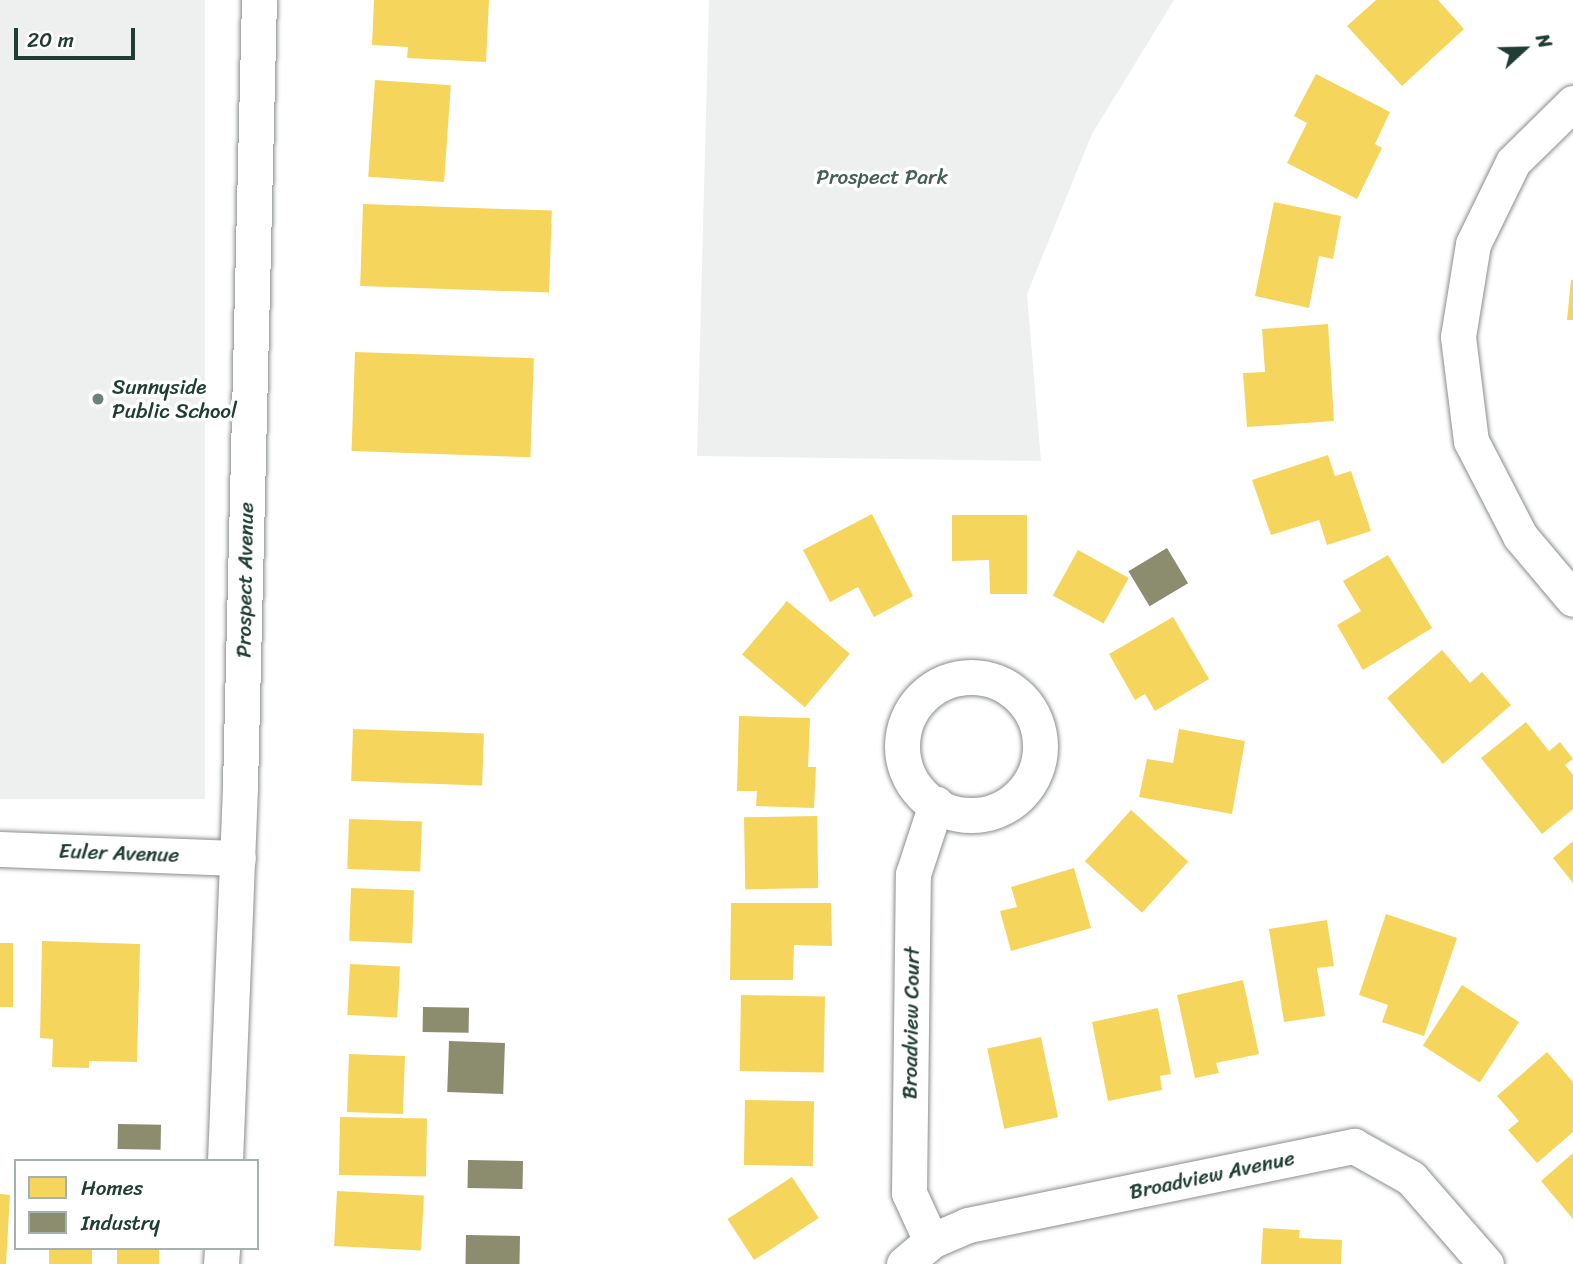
<!DOCTYPE html>
<style>
body{margin:0}
#map{position:relative;width:1573px;height:1264px;overflow:hidden;background:#fff;font-family:Sriracha,sans-serif}
div>[style]{position:absolute}
[style*='--x']{left:calc(var(--x)*1px);top:calc(var(--y)*1px);width:calc(var(--w)*1px);rotate:calc(var(--a)*1deg)}
.built>*{inset:0;background:#edf0ef;transform-origin:0 0}
.homes>*{inset:0;background:#f6d55c;transform-origin:0 0}
.industry>*{inset:0;background:#8c8c6e;transform-origin:0 0}
.roads{filter:drop-shadow(0 0 2px #898f8d) drop-shadow(0 0 2px #898f8d)}
.street>*{height:35px;margin:-17.5px;padding:0 17.5px;transform-origin:17.5px;border-radius:17.5px;background:#fff}
.street>.ring{margin:-17.5px;padding:0;box-sizing:content-box;background:none;border:35px solid #fff;border-radius:50%}
.dots>*{width:19px;height:19px;translate:-50% -50%;box-sizing:border-box;border:4px solid #fff;border-radius:50%}
span{translate:-50% -50%;white-space:nowrap;text-align:center;line-height:1.15;-webkit-text-stroke:7px #fff;paint-order:stroke}
.park-label{font-size:21px;color:#455e57}
.poi-label{font-size:21px;color:#1f3d34}
.left{translate:0 -50%;text-align:left}
.street-label{font-size:21px;color:#1f3d34}
.legend{position:absolute;left:14px;top:1159px;width:245px;height:91px;box-sizing:border-box;background:#fff;border:2px solid #a5b1ae;margin:0;padding:9px 12px;list-style:none;font-size:21px;color:#1f3d34}
.legend li{display:flex;align-items:center;gap:14px;height:35px}
.legend b{width:35px;border:2px solid #a5b1ae}
.north{position:absolute;left:1489px;top:14px;width:70px;height:70px;-webkit-text-stroke:5px #fff;paint-order:stroke;rotate:68deg;font-size:19px;font-weight:700;line-height:28px;text-align:center;color:#1f3d34}
.north::after{content:'';display:block;margin:auto;width:24px;height:32px;background:#1f3d34;clip-path:polygon(50% 0,100% 100%,50% 72%,0 100%)}
.scale{position:absolute;left:14px;top:28px;width:121px;height:32px;box-sizing:border-box;border:4px solid #1f3d34;border-top:0;padding-left:9px;font-size:21px;line-height:24px;white-space:nowrap;color:#1f3d34;-webkit-text-stroke:5px #fff;paint-order:stroke}
</style>
<div id="map">
<div class="built">
<div style="left:0;top:0;width:205px;height:799px"></div>
<div style="clip-path:polygon(709px 0,1174px 0,1092px 134px,1027px 294px,1041px 461px,697px 456px)"></div>
</div>
<div class="homes">
<div style="clip-path:polygon(374px 0,489px 0,486px 62px,407px 58px,408px 47px,372px 45px)"></div>
<div style="clip-path:polygon(1376px 0,1438px 0,1464px 29px,1402px 86px,1347px 26px)"></div>
<div style="clip-path:polygon(1316px 74px,1390px 112px,1375px 144px,1382px 148px,1357px 199px,1287px 163px,1307px 123px,1294px 116px)"></div>
<div style="left:375px;top:80px;width:76px;height:97px;rotate:4deg"></div>
<div style="clip-path:polygon(1274px 202px,1341px 216px,1333px 259px,1319px 256px,1309px 308px,1255px 296px)"></div>
<div style="left:363px;top:204px;width:189px;height:82px;rotate:2deg"></div>
<div style="clip-path:polygon(1571px 280px,1573px 280px,1573px 320px,1567px 320px)"></div>
<div style="clip-path:polygon(1328px 324px,1334px 421px,1247px 427px,1243px 373px,1265px 372px,1262px 329px)"></div>
<div style="left:355px;top:352px;width:179px;height:99px;rotate:2deg"></div>
<div style="clip-path:polygon(1328px 455px,1335px 476px,1351px 471px,1371px 531px,1327px 545px,1319px 520px,1271px 535px,1252px 480px)"></div>
<div style="clip-path:polygon(872px 514px,913px 596px,874px 617px,858px 587px,830px 602px,803px 550px)"></div>
<div style="clip-path:polygon(952px 515px,1027px 515px,1027px 594px,990px 594px,989px 560px,952px 561px)"></div>
<div style="left:1078px;top:550px;width:58px;height:52px;rotate:29deg"></div>
<div style="clip-path:polygon(1388px 555px,1432px 628px,1363px 670px,1337px 625px,1361px 611px,1343px 581px)"></div>
<div style="left:787px;top:601px;width:82px;height:70px;rotate:40deg"></div>
<div style="clip-path:polygon(1173px 617px,1209px 679px,1155px 711px,1145px 694px,1135px 700px,1109px 654px)"></div>
<div style="clip-path:polygon(1442px 650px,1470px 683px,1482px 672px,1511px 705px,1443px 764px,1387px 698px)"></div>
<div style="clip-path:polygon(739px 716px,810px 718px,808px 767px,816px 767px,814px 808px,756px 806px,757px 791px,737px 791px)"></div>
<div style="clip-path:polygon(1526px 722px,1549px 751px,1560px 742px,1573px 759px,1565px 765px,1573px 775px,1573px 809px,1542px 834px,1481px 758px)"></div>
<div style="left:353px;top:729px;width:131px;height:52px;rotate:2deg"></div>
<div style="clip-path:polygon(1179px 729px,1245px 741px,1232px 814px,1139px 797px,1147px 759px,1173px 763px)"></div>
<div style="left:1131px;top:810px;width:77px;height:69px;rotate:42deg"></div>
<div style="left:817px;top:816px;width:72px;height:73px;rotate:89deg"></div>
<div style="left:349px;top:819px;width:73px;height:50px;rotate:2deg"></div>
<div style="clip-path:polygon(1573px 841px,1573px 883px,1553px 858px)"></div>
<div style="clip-path:polygon(1074px 868px,1091px 928px,1011px 951px,1000px 911px,1017px 907px,1011px 887px)"></div>
<div style="left:351px;top:888px;width:63px;height:53px;rotate:2deg"></div>
<div style="clip-path:polygon(731px 903px,831px 903px,832px 946px,794px 945px,793px 980px,730px 980px)"></div>
<div style="clip-path:polygon(1386px 914px,1457px 938px,1424px 1036px,1382px 1022px,1388px 1005px,1359px 995px)"></div>
<div style="clip-path:polygon(1327px 920px,1334px 966px,1317px 968px,1325px 1016px,1284px 1022px,1269px 929px)"></div>
<div style="clip-path:polygon(42px 941px,140px 944px,137px 1062px,89px 1061px,89px 1068px,52px 1067px,53px 1039px,40px 1038px)"></div>
<div style="left:0;top:943px;width:13px;height:64px"></div>
<div style="left:350px;top:964px;width:50px;height:51px;rotate:3deg"></div>
<div style="clip-path:polygon(1243px 980px,1259px 1054px,1216px 1063px,1219px 1073px,1195px 1078px,1177px 995px)"></div>
<div style="left:1462px;top:985px;width:68px;height:72px;rotate:33deg"></div>
<div style="left:741px;top:995px;width:84px;height:76px;rotate:1deg"></div>
<div style="clip-path:polygon(1158px 1008px,1171px 1074px,1160px 1076px,1162px 1090px,1108px 1101px,1092px 1022px)"></div>
<div style="left:1041px;top:1037px;width:82px;height:55px;rotate:78deg"></div>
<div style="clip-path:polygon(1547px 1052px,1573px 1082px,1573px 1132px,1537px 1163px,1508px 1130px,1519px 1121px,1497px 1096px)"></div>
<div style="left:349px;top:1054px;width:56px;height:58px;rotate:2deg"></div>
<div style="left:745px;top:1100px;width:69px;height:65px;rotate:1deg"></div>
<div style="left:340px;top:1117px;width:87px;height:58px;rotate:1deg"></div>
<div style="clip-path:polygon(1573px 1153px,1573px 1219px,1541px 1181px)"></div>
<div style="left:792px;top:1177px;width:49px;height:77px;rotate:57deg"></div>
<div style="left:337px;top:1191px;width:87px;height:55px;rotate:3deg"></div>
<div style="clip-path:polygon(0 1194px,10px 1195px,6px 1264px,0 1264px)"></div>
<div style="clip-path:polygon(1263px 1228px,1300px 1230px,1299px 1238px,1342px 1240px,1341px 1264px,1261px 1264px)"></div>
<div style="left:49px;top:1248px;width:43px;height:16px"></div>
<div style="left:117px;top:1248px;width:42px;height:16px"></div>
</div>
<div class="industry">
<div style="left:1167px;top:548px;width:41px;height:45px;rotate:59deg"></div>
<div style="left:423px;top:1007px;width:46px;height:25px;rotate:1deg"></div>
<div style="left:449px;top:1041px;width:56px;height:51px;rotate:2deg"></div>
<div style="left:118px;top:1124px;width:43px;height:25px;rotate:1deg"></div>
<div style="left:468px;top:1160px;width:55px;height:28px;rotate:1deg"></div>
<div style="left:466px;top:1235px;width:54px;height:29px;rotate:1deg"></div>
</div>
<div class="roads">
<div class="street">
<div style="--x:1573;--y:103;--w:84;--a:135.5"></div>
<div style="--x:1513;--y:162;--w:91;--a:116"></div>
<div style="--x:1473;--y:244;--w:94;--a:99.2"></div>
<div style="--x:1458;--y:337;--w:105;--a:82.9"></div>
<div style="--x:1471;--y:441;--w:107;--a:62.7"></div>
<div style="--x:1520;--y:536;--w:82;--a:49.9"></div>
<div class="ring" style="left:902px;top:677px;width:103px;height:103px"></div>
<div style="--x:0;--y:849;--w:238;--a:2.2"></div>
<div style="--x:225;--y:1161;--w:374;--a:-87.7"></div>
<div style="--x:240;--y:787;--w:787;--a:-88.62"></div>
<div style="--x:931;--y:1241;--w:53;--a:-114.6"></div>
<div style="--x:909;--y:1193;--w:319;--a:-89.3"></div>
<div style="--x:913;--y:874;--w:74;--a:-71.8"></div>
<div style="--x:221;--y:1264;--w:16;--a:-86"></div>
<div style="--x:904;--y:1264;--w:35;--a:-40"></div>
<div style="--x:931;--y:1241;--w:40;--a:-23.4"></div>
<div style="--x:968;--y:1225;--w:394;--a:-11.6"></div>
<div style="--x:1354;--y:1146;--w:65;--a:29.3"></div>
<div style="--x:1411;--y:1178;--w:114;--a:48.9"></div>
</div>
</div>
<div class="dots">
<div style="left:98px;top:399px;background:#6d817b"></div>
</div>
<div class="park-label">
<span style="left:882px;top:177px">Prospect Park</span>
</div>
<div class="poi-label">
<span class="left" style="left:112px;top:399px">Sunnyside<br>Public School</span>
</div>
<div class="street-label">
<span style="left:245px;top:580px;rotate:-89deg">Prospect Avenue</span>
<span style="left:119px;top:853px;rotate:2deg">Euler Avenue</span>
<span style="left:911px;top:1023px;rotate:-89deg">Broadview Court</span>
<span style="left:1212px;top:1175px;rotate:-12deg">Broadview Avenue</span>
</div>
<ul class="legend">
<li><b style="height:19px;background:#f6d55c"></b>Homes</li>
<li><b style="height:19px;background:#8c8c6e"></b>Industry</li>
</ul>
<div class="north">N</div>
<div class="scale">20 m</div>
</div>
